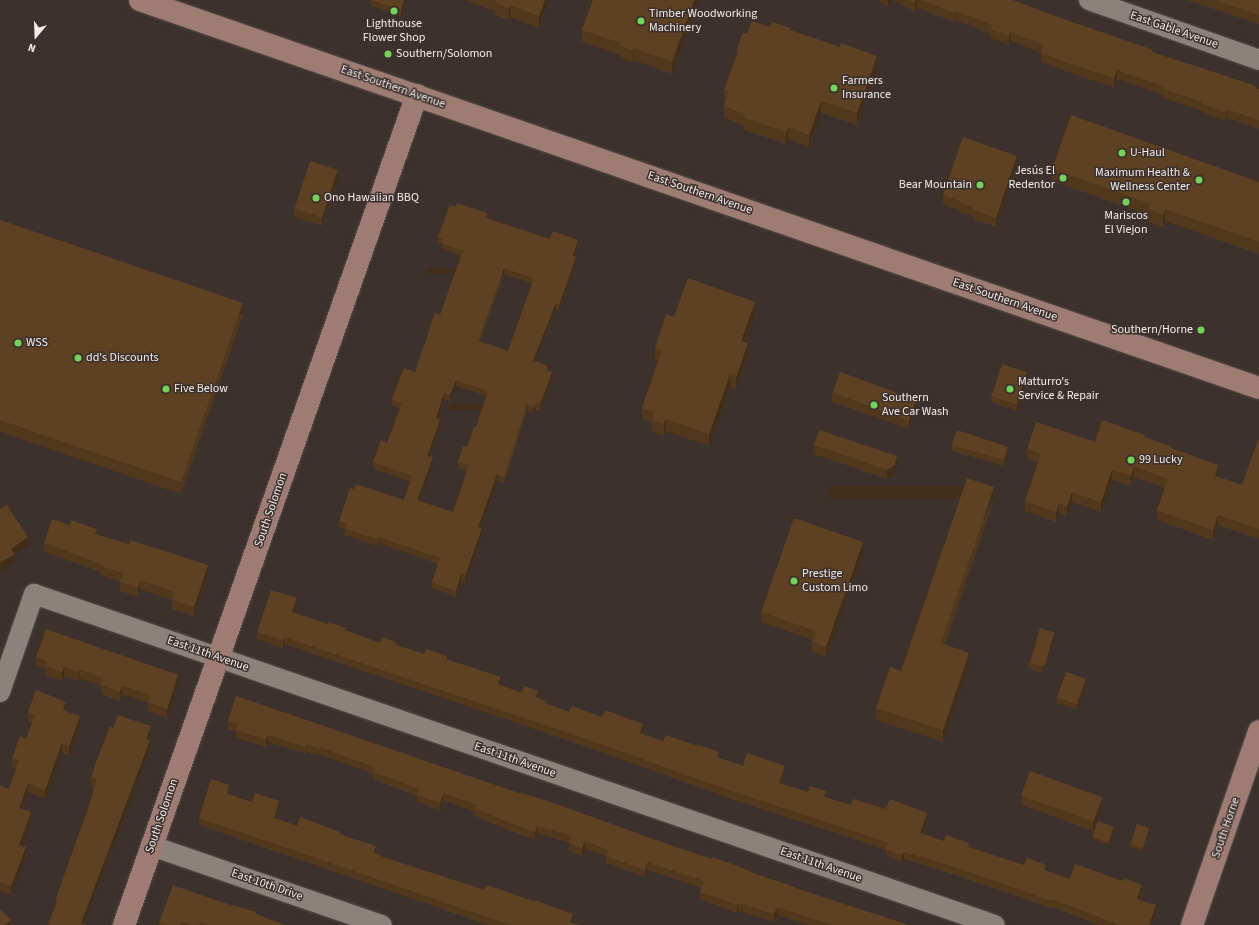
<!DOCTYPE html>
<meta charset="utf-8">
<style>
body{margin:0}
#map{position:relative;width:1259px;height:925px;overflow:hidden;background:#3c312d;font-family:"Source Sans 3",sans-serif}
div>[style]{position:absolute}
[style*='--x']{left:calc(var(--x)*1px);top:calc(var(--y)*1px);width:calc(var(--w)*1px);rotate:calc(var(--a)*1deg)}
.roads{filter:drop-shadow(0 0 1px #58504c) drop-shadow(0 0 1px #58504c)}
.street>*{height:20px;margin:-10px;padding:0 10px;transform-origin:10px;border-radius:10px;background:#8d817b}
.secondary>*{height:22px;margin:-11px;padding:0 11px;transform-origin:11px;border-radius:11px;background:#9e7c74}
.wall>*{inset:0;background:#51381d}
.shaded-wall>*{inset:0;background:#422e18;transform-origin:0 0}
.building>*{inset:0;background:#5e4122;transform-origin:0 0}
.dots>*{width:11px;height:11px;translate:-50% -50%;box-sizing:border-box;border:2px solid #3c312d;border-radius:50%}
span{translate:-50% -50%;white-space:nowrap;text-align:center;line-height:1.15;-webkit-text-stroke:3px #3c312d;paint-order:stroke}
.poi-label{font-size:12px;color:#f3ece9}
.left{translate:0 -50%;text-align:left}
.right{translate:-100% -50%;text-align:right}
.street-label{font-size:12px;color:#f3ece9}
.north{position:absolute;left:16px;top:16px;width:40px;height:40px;-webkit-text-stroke:3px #3c312d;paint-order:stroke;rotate:199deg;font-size:11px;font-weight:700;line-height:16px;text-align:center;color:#f3ece9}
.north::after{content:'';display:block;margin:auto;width:14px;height:18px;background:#f3ece9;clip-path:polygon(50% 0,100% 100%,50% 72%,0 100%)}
</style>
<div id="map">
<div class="roads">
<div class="street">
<div style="--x:1089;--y:0;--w:180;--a:19.4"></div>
<div style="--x:0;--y:692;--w:104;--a:-70.9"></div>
<div style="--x:34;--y:594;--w:1016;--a:19.01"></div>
<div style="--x:152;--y:846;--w:243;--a:19"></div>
</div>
<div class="secondary">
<div style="--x:140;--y:0;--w:1184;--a:19.12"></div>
<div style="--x:124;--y:925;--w:880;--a:-70.56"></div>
<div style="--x:1192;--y:925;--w:205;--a:-70.9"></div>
</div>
</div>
<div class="wall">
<div style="clip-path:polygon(371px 0,406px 0,401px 16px,371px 6px)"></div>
<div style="clip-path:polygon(466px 0,549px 0,539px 28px,510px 17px,509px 20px,495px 15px,495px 11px,466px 1px)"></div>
<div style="clip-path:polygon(593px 0,699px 0,672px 74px,634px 60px,633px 62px,620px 58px,620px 55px,582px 42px,582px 30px)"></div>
<div style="clip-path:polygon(877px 0,892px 0,888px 7px)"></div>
<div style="clip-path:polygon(894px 0,1013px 0,1055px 16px,1153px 53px,1259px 89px,1259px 129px,1227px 118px,1226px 121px,1202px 113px,1202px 111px,1163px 98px,1163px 95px,1117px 79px,1114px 87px,1079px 76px,1041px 62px,1041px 53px,1011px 41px,1009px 45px,991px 38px,991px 34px,956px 20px,955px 22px,917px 8px,915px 12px)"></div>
<div style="clip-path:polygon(1187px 0,1259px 0,1259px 24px)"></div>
<div style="clip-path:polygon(770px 27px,791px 30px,877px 68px,857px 125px,821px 113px,809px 147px,788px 139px,786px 144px,744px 130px,744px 125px,724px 118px,724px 106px,725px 102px,724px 102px,724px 90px,737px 55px,737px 49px,747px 34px)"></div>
<div style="clip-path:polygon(1017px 165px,996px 227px,973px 219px,973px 216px,961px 213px,961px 211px,943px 204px,943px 195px)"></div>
<div style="clip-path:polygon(1052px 169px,1259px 182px,1259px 254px,1165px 221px,1163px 227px,1149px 222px,1149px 215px,1052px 181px)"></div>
<div style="clip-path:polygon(338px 179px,322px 226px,294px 217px,294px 208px)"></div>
<div style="clip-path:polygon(evenodd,487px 218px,550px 239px,578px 246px,575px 256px,576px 263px,559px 311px,556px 309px,535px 361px,548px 370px,552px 378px,540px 411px,535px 409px,534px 413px,527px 410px,504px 483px,497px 481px,480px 528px,482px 534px,465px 582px,461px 581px,456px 597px,432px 588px,432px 582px,438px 564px,378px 543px,377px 546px,345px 535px,345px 529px,339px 527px,339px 521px,354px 489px,404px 500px,410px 482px,373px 468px,373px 462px,387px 443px,400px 408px,392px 405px,392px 399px,415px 372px,440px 315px,461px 256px,442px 249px,442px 244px,438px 243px,438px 237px,487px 218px,504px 274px,532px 284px,508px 351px,480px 341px,504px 274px,487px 218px,456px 386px,486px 396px,476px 427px,467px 447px,458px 462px,458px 468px,467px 471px,453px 512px,419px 501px,433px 464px,429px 456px,440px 426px,438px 419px,444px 399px,450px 401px,456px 386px)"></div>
<div style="clip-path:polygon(0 220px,243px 315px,181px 494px,0 432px)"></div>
<div style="clip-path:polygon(755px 314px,745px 342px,748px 355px,736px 389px,730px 386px,709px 446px,666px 431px,664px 436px,652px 432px,652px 423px,642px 419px,642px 408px,658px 361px,655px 360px,655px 348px,674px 317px)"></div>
<div style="clip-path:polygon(1027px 378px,1017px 411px,991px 402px,991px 396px)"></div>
<div style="clip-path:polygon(832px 393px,916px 408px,909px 429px,832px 402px)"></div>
<div style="clip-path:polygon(1145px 437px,1171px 448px,1218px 475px,1218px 477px,1242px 485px,1259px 440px,1259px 539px,1218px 525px,1213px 540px,1157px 520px,1157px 510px,1165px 488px,1134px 477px,1131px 486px,1112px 480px,1101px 512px,1072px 502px,1067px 516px,1059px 513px,1056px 522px,1025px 511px,1025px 501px,1038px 463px,1027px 459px,1027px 449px)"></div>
<div style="clip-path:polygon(814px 445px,897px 465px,894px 475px,887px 479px,814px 454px)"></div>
<div style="clip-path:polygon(952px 445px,1008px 453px,1004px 466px,952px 451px)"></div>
<div style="clip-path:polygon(994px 499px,945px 645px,969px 665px,943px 742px,876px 720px,876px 708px,901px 671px)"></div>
<div style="clip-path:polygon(97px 534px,208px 574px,194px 616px,172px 609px,172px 600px,140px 589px,138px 597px,120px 591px,120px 582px,101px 575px,101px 572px,44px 552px,44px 543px)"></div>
<div style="clip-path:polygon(863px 552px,826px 657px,812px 652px,812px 642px,813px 640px,761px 622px,761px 612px)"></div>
<div style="clip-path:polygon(297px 606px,295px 613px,380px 643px,397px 645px,424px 654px,447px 660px,501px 685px,538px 698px,546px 703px,569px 712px,643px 732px,642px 734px,663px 741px,743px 766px,785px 773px,781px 784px,808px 792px,851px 805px,886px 809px,927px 821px,923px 834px,944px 841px,969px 847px,1024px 865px,1046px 871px,1070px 879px,1142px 892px,1140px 899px,1156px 913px,1151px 925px,1100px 925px,1052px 907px,1051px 908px,961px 877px,904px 859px,902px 862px,886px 856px,886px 850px,866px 843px,734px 800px,584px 746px,284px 644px,283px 648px,257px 639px,257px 632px)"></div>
<div style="clip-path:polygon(1054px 639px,1042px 673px,1028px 668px,1028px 662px)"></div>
<div style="clip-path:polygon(36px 657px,178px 684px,167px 718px,148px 711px,148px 703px,122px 694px,120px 701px,101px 694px,101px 686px,79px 678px,78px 681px,64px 676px,62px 681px,45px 675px,45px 669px,36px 666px)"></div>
<div style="clip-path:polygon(1086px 685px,1077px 710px,1057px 703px,1057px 697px)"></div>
<div style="clip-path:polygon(66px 711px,80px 725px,69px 755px,62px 752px,45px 799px,28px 792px,22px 809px,31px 821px,22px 846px,26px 856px,11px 895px,0 891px,0 786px,9px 789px,16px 769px,12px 767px,12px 758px,26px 739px,32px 723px,28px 721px,28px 712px)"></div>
<div style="clip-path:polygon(228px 721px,667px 844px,750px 872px,795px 888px,909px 925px,809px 925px,777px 915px,774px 922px,738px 911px,737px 913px,700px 899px,700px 892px,702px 888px,647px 870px,645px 877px,606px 863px,606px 856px,585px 849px,582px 856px,569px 851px,569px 843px,537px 833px,535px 839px,521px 835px,475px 816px,475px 812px,443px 800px,440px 810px,417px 802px,417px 796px,373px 779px,373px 774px,319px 754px,319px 756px,307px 752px,306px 754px,268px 742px,266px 747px,236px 738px,236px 731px,228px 729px)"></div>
<div style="clip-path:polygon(113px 728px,151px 735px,149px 740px,150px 749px,56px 904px,56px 898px,90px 803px,94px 788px,91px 787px,91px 778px)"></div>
<div style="clip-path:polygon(229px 793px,229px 794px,252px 802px,279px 808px,276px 818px,297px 826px,340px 834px,383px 857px,573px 921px,572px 923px,579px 925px,488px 925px,199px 825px,199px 818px)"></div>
<div style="clip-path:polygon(1022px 796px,1102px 806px,1093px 831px,1022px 805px)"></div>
<div style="clip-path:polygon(1114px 830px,1109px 845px,1093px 839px,1093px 836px)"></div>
<div style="clip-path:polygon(1149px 831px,1142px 851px,1130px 847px,1130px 844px)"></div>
<div style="clip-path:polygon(218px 901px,256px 915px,285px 925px,159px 925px,159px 923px)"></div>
</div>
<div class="shaded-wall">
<div style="clip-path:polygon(404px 0,406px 0,401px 16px,401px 10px)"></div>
<div style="clip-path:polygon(545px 0,549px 0,539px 28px,539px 16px)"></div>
<div style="clip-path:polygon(694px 0,699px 0,672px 74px,672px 62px)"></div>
<div style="clip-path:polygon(888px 0,892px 0,888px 7px)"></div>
<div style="clip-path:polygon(916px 0,917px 0,917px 8px,915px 12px,915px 3px)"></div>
<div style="clip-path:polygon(510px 5px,510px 17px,509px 20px,509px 8px)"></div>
<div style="clip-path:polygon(956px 11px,956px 20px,955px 22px,955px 13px)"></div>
<div style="clip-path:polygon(1011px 32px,1011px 41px,1009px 45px,1009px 36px)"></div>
<div style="clip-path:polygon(634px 48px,634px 60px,633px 62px,633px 51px)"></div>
<div style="clip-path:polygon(877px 56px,877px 68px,857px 125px,857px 113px)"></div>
<div style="clip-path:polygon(1117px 70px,1117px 79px,1114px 87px,1114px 78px)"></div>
<div style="clip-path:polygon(821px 101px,821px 113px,809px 147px,809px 135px)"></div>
<div style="clip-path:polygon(1227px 109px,1227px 118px,1226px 121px,1226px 112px)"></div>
<div style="clip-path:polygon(788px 127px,788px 139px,786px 144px,786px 132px)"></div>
<div style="clip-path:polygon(1017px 156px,1017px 165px,996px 227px,996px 218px)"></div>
<div style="clip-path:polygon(338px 170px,338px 179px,322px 226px,322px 217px)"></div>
<div style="clip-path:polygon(1165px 209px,1165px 221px,1163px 227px,1163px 215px)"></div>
<div style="clip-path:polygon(578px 240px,578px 246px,573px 262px,573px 256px)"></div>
<div style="clip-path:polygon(576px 257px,576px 263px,559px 311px,559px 305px)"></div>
<div style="left:504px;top:268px;width:6px;height:77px;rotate:90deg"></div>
<div style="clip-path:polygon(755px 302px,755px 314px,741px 352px,741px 341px)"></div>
<div style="left:243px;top:303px;width:12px;height:189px;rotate:90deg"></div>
<div style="clip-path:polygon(556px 303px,556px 309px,533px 366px,533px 360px)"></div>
<div style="clip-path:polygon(748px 343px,748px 355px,736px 389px,736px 377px)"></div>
<div style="clip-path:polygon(552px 372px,552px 378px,540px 411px,540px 404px)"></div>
<div style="clip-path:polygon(1027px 372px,1027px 378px,1017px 411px,1017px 405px)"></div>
<div style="clip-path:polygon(730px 374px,730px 386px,709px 446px,709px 434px)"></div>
<div style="clip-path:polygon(456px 380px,456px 386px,450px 401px,450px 395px)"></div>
<div style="clip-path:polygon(444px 393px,444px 399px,436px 425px,436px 418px)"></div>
<div style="clip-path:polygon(916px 399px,916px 408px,909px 429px,909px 420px)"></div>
<div style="clip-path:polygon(535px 403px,535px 409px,534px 413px,534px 407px)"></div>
<div style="left:527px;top:404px;width:6px;height:77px;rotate:90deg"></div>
<div style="clip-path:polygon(666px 419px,666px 431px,664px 436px,664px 424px)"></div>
<div style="clip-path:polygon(440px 420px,440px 426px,427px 462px,427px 456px)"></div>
<div style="clip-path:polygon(1008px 447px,1008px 453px,1004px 466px,1004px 460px)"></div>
<div style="clip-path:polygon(897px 456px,897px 465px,894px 475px,887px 479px,887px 470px)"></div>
<div style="clip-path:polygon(433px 457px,433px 464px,417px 507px,417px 500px)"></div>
<div style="clip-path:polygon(1218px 465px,1218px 475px,1215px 486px,1215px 476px)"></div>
<div style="clip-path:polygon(1134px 467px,1134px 477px,1131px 486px,1131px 476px)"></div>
<div style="clip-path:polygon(1112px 470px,1112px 480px,1101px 512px,1101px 502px)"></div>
<div style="clip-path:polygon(497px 474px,497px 481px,478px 534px,478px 527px)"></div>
<div style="left:994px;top:487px;width:12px;height:165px;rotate:90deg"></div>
<div style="clip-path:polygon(1072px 492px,1072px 502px,1067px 516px,1067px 506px)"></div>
<div style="clip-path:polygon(1059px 503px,1059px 513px,1056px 522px,1056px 512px)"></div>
<div style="clip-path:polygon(1218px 515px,1218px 525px,1213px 540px,1213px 530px)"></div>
<div style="clip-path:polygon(482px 528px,482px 534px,465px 582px,465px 576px)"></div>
<div style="clip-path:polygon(28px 537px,28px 546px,15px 555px,15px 563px,0 572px,0 563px,11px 549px)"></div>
<div style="clip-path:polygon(863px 542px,863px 552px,826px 657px,826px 647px)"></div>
<div style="clip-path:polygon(208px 565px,208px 574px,194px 616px,194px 607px)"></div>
<div style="clip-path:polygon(461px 574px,461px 581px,456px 597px,456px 591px)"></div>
<div style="clip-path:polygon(140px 580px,140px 589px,138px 597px,138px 588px)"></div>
<div style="clip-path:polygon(297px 598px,297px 606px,292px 620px,292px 612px)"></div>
<div style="clip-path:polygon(1054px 632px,1054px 639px,1042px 673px,1042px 667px)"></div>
<div style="clip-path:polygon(284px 637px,284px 644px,283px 648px,283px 640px)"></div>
<div style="clip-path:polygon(969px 653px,969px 665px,943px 742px,943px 730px)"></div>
<div style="clip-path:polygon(64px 667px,64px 676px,62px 681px,62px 672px)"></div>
<div style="clip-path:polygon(79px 669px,79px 678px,78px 681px,78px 672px)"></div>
<div style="clip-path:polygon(178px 675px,178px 684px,167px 718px,167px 709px)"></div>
<div style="clip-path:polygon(501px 677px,501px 685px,498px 684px)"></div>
<div style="clip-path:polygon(1086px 679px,1086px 685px,1077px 710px,1077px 704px)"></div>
<div style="clip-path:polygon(122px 685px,122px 694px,120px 701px,120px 692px)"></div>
<div style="clip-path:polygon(538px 691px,538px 699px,536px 697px)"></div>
<div style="clip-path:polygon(66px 702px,66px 711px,63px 710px)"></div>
<div style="clip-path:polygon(80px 716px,80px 725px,69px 755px,69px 746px)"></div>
<div style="clip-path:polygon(643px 724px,643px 732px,640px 741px,640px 733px)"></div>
<div style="clip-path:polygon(151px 726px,151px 735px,146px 748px,146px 739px)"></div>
<div style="clip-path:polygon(268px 735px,268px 742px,266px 747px,266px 740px)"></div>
<div style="clip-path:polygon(150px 740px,150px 749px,83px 925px,81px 923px)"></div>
<div style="clip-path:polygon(62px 743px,62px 752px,45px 799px,45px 790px)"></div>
<div style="clip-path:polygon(307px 744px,307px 752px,306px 754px,306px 747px)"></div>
<div style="clip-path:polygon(785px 766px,785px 773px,779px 791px,779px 783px)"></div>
<div style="clip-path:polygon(28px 783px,28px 792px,19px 817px,19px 808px)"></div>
<div style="clip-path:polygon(229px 785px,229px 793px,227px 801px,227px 794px)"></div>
<div style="clip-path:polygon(443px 793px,443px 800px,440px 810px,440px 803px)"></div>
<div style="clip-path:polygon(1102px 797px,1102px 806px,1093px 831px,1093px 822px)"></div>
<div style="clip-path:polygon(279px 801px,279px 808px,274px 825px,274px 818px)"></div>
<div style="clip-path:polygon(31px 812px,31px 821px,19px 854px,19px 845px)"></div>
<div style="clip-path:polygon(927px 813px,927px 821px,920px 840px,920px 833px)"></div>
<div style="clip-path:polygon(537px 826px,537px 833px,535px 839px,535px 832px)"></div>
<div style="clip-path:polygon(1114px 827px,1114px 830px,1109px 845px,1109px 842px)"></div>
<div style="clip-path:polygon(1149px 828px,1149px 831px,1142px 851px,1142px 848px)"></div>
<div style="clip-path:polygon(585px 841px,585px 849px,582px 856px,582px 848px)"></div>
<div style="clip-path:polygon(376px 846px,376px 854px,374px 852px)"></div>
<div style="clip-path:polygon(26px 847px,26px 856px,11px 895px,11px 886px)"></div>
<div style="clip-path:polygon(904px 852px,904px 859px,902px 862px,902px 855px)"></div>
<div style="clip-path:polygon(647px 862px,647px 870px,645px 877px,645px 870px)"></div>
<div style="clip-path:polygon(1142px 885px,1142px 892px,1137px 906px,1137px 899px)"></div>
<div style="clip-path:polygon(738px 903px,738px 911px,737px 913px,737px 905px)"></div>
<div style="clip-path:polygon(1156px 905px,1156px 913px,1151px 925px,1149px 925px)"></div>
<div style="clip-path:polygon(777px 907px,777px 915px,774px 922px,774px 914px)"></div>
<div style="clip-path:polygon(573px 914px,573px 921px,572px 925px,570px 922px)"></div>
<div style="clip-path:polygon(11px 920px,11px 925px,5px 925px)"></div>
</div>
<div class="building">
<div style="clip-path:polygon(371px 0,404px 0,401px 10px)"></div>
<div style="clip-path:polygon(496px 0,545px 0,539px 16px,510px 5px,509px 8px,495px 3px)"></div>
<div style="clip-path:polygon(593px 0,694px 0,672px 62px,634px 48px,633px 51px,620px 46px,621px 43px,582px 30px)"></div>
<div style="clip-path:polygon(910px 0,916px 0,915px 3px)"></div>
<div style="clip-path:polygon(920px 0,1013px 0,1055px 16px,1153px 50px,1152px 52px,1214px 72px,1256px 86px,1255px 88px,1259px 89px,1259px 120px,1227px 109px,1226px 112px,1202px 104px,1203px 102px,1163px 89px,1164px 86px,1117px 70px,1114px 78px,1079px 67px,1041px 53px,1044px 45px,1011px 32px,1009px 36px,991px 29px,992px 25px,956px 11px,955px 13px)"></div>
<div style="clip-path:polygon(1214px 0,1259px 0,1259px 15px)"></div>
<div style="clip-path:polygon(752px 21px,770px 27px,772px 22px,791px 28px,790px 30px,840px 47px,841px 43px,877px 56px,857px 113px,821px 101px,809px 135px,788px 127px,786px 132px,744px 118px,745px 114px,724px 106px,729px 92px,724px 90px,739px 50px,737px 49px,743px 33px,747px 34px)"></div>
<div style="clip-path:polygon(1071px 115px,1259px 182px,1259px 242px,1165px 209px,1163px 215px,1149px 210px,1151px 204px,1052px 169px)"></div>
<div style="clip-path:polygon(963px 137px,1017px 156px,996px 218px,973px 210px,973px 208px,961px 203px,962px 202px,943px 195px)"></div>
<div style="left:310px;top:161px;width:29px;height:50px;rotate:18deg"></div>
<div style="clip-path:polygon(evenodd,457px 203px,487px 213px,486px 218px,550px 239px,553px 231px,578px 240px,573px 256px,576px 257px,559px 305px,556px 303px,533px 360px,548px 366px,546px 370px,552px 372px,540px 404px,535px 403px,534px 407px,527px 404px,504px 477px,497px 474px,478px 527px,482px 528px,465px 576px,461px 574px,456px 591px,432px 582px,440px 558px,378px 537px,377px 539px,345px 529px,347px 524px,339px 521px,350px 488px,354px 489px,356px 484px,404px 500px,412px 476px,373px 462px,381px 440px,387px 443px,402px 403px,392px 399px,404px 368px,415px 372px,435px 313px,440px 315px,463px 251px,442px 243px,443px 238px,438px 237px,450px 205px,456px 207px,457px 203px,504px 268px,534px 278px,508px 351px,478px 341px,504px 268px,457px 203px,456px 380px,488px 391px,476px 427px,474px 426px,467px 447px,463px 446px,458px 462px,469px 465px,453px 512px,417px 500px,433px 457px,427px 456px,440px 420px,436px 418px,444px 393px,450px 395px,456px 380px)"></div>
<div style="clip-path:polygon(0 220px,243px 303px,181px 482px,0 420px)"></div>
<div style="clip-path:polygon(688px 278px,755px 302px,741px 341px,748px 343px,736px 377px,730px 374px,709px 434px,666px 419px,664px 424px,652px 420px,655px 412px,642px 408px,662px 350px,655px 348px,666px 314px,674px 317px)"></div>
<div style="left:1002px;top:364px;width:26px;height:34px;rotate:18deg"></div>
<div style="left:840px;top:372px;width:81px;height:22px;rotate:20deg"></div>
<div style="clip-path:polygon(1102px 420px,1145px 435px,1144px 437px,1171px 446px,1171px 448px,1218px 465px,1215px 476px,1242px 485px,1258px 440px,1259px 440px,1259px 529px,1218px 515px,1213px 530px,1157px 510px,1168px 479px,1134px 467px,1131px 476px,1112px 470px,1101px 502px,1072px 492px,1067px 506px,1059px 503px,1056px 512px,1025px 501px,1041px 454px,1027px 449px,1036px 422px,1095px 442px)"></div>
<div style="clip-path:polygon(819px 430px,897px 456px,894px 466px,887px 470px,814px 445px)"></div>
<div style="clip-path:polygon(957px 430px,1008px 447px,1004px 460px,952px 445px)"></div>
<div style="clip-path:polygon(967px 478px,994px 487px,941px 643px,969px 653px,943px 730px,876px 708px,890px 667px,901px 671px)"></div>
<div style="clip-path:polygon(7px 505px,28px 537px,11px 549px,15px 554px,0 563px,0 509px)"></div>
<div style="clip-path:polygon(794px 518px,863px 542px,826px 647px,812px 642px,816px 631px,761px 612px)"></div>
<div style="clip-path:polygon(52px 519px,70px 525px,71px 520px,97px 529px,95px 534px,129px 544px,130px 540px,208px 565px,194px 607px,172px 600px,175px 592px,140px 580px,138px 588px,120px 582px,123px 573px,101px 566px,102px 564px,44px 543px)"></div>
<div style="clip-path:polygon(271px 590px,297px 598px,292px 612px,328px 624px,329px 622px,346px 628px,345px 630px,380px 643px,383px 637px,397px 643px,396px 645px,424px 654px,426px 649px,447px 656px,446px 659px,501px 677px,498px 684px,522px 693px,524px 686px,538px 691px,536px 697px,546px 701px,545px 703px,569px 712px,572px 706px,602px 717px,605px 710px,643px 724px,640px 733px,663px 741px,666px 735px,698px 746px,699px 745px,719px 752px,717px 757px,743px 766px,747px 753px,785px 766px,779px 783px,808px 792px,810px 786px,826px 791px,824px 797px,851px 805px,853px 799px,886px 809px,890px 799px,927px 813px,920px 833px,944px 841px,946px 835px,969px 843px,968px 847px,1024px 865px,1027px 858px,1046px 865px,1044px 870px,1070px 879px,1075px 864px,1123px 881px,1124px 878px,1142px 885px,1137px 899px,1156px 905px,1149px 925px,1120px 925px,1052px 899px,1051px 901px,961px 869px,904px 852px,902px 855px,886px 849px,888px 843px,866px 835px,734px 792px,584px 738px,284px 637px,283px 640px,257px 632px)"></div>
<div style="left:1040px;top:628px;width:15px;height:36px;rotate:16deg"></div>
<div style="clip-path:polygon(46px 629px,178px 675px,167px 709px,148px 702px,151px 695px,122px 685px,120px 692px,101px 685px,103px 678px,79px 669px,78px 672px,64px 667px,62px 672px,45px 666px,47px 661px,36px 657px)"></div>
<div style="left:1066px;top:672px;width:21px;height:27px;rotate:19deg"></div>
<div style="clip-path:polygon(36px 690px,66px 702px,63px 710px,80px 716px,69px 746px,62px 743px,45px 790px,28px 783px,19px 808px,31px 812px,19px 845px,26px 847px,11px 886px,0 882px,0 786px,9px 789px,19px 761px,12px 758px,20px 736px,26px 739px,35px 715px,28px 712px)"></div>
<div style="clip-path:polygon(236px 696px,522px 794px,522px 793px,562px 806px,667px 844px,712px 859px,713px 857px,750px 871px,750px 872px,795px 887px,795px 888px,909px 925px,833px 925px,777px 907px,774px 914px,738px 903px,737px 905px,700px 892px,704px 881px,647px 862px,645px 870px,606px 856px,609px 850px,585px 841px,582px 848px,569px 843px,571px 836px,537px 826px,535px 832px,521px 827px,475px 809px,477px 805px,443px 793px,440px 803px,417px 795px,419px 789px,373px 772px,375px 767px,319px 747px,319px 749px,307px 744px,306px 747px,268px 735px,266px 740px,236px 730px,238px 724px,228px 721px)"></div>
<div style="clip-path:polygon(118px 715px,151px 726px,146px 739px,150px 740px,81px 923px,87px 925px,48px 925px,58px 899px,56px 898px,90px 803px,97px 779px,91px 778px,95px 765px,110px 726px,113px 728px)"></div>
<div style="left:1030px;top:771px;width:77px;height:26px;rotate:20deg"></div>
<div style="clip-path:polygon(211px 779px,229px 785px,227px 794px,252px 802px,255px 793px,279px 801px,274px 818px,297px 826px,300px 817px,340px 832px,339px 834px,376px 846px,374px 852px,383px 857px,485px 890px,487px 885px,533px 901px,534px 900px,573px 914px,570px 922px,579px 925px,511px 925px,199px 818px)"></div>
<div style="left:1098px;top:821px;width:17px;height:16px;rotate:21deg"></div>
<div style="left:1137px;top:824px;width:13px;height:21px;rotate:18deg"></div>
<div style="clip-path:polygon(173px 885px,218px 901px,256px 912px,256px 914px,285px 925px,209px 925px,200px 922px,198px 925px,192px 925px,182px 921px,180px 925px,165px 925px,159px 923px)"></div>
<div style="clip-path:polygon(0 909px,11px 920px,5px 925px,0 925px)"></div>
</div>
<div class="dots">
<div style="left:394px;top:11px;background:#75d25b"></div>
<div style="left:641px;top:21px;background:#75d25b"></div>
<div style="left:388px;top:54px;background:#75d25b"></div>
<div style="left:834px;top:88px;background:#75d25b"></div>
<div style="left:1122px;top:153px;background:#75d25b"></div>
<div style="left:1063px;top:178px;background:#75d25b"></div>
<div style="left:1199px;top:180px;background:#75d25b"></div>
<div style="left:980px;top:185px;background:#75d25b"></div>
<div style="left:316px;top:198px;background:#75d25b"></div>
<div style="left:1126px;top:202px;background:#75d25b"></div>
<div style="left:1201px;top:330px;background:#75d25b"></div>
<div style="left:18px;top:343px;background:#75d25b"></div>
<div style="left:78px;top:358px;background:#75d25b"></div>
<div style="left:166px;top:389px;background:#75d25b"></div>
<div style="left:1010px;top:389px;background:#75d25b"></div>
<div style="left:874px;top:405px;background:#75d25b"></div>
<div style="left:1131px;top:460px;background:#75d25b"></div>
<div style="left:794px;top:581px;background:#75d25b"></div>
</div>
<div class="poi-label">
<span class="left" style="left:649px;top:21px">Timber Woodworking<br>Machinery</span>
<span style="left:394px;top:31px">Lighthouse<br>Flower Shop</span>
<span class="left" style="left:396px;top:54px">Southern/Solomon</span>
<span class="left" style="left:842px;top:88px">Farmers<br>Insurance</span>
<span class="left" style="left:1130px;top:153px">U-Haul</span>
<span class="right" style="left:1055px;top:178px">Jesús El<br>Redentor</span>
<span class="right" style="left:1190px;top:180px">Maximum Health &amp;<br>Wellness Center</span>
<span class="right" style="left:972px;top:185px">Bear Mountain</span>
<span class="left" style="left:324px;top:198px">Ono Hawaiian BBQ</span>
<span style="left:1126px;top:223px">Mariscos<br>El Viejon</span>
<span class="right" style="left:1193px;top:330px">Southern/Horne</span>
<span class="left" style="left:26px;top:343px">WSS</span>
<span class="left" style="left:86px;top:358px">dd's Discounts</span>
<span class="left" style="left:1018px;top:389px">Matturro's<br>Service &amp; Repair</span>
<span class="left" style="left:174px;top:389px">Five Below</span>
<span class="left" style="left:882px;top:405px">Southern<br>Ave Car Wash</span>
<span class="left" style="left:1139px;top:460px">99 Lucky</span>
<span class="left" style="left:802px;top:581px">Prestige<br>Custom Limo</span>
</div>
<div class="street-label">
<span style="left:1174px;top:30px;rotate:19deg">East Gable Avenue</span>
<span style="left:393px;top:87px;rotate:19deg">East Southern Avenue</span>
<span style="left:700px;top:193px;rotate:19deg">East Southern Avenue</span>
<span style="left:1005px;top:300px;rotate:19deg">East Southern Avenue</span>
<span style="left:271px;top:510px;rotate:-71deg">South Solomon</span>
<span style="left:208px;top:654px;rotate:19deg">East 11th Avenue</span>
<span style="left:515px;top:760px;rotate:19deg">East 11th Avenue</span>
<span style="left:162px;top:816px;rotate:-71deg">South Solomon</span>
<span style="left:1226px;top:828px;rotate:-71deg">South Horne</span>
<span style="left:821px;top:865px;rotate:19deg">East 11th Avenue</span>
<span style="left:267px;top:885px;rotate:19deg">East 10th Drive</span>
</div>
<div class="north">N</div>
</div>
